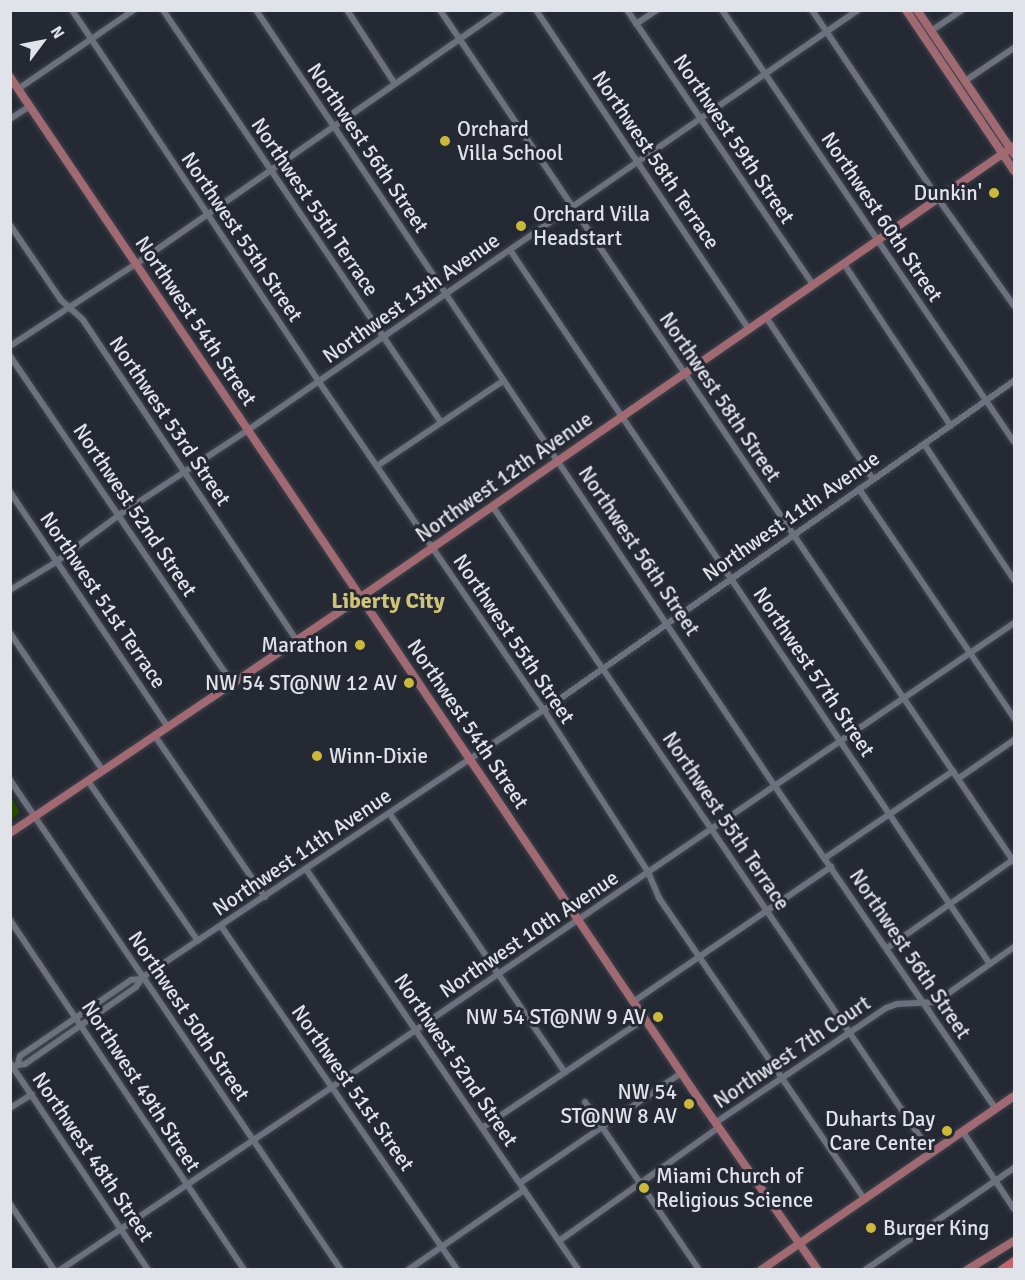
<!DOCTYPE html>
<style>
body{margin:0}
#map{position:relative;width:1025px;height:1280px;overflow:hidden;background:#252933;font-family:Signika,sans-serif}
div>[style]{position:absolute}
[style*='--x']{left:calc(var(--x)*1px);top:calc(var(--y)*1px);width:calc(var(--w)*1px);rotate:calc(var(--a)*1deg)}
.green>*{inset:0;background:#294701}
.roads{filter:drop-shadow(0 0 2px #40444c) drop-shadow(0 0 2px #40444c)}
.minor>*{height:6px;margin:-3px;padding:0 3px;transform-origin:3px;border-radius:3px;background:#6c717d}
.major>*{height:8px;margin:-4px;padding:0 4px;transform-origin:4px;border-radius:4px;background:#a16a73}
.highway>*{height:9px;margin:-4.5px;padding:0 4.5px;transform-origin:4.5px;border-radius:4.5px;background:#c4656d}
.dots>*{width:16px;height:16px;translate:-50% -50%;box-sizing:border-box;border:3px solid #252933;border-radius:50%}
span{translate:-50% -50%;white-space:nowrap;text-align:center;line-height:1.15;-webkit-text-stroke:6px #252933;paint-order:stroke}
.poi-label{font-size:21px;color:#e0e3e9}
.left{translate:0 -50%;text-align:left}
.right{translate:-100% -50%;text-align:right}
.street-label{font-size:21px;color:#e0e3e9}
.neighbourhood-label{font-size:22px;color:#cfc375;font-weight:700}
.frame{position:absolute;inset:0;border:12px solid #e0e3e9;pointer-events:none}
.north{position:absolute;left:12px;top:12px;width:60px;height:60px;-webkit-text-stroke:4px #252933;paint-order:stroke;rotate:58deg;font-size:16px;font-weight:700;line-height:24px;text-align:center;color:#e0e3e9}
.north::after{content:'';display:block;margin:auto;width:21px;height:27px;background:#e0e3e9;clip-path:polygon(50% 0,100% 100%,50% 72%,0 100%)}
</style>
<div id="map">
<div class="green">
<div style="clip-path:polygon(10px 795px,20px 812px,11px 820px,10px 820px)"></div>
</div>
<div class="roads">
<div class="minor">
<div style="--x:72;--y:10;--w:447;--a:56.4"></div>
<div style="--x:319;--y:382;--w:398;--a:55.6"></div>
<div style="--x:544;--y:710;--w:193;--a:57.3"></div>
<div style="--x:648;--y:872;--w:28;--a:67"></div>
<div style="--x:659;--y:898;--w:364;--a:55.7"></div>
<div style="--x:163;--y:10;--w:496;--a:56"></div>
<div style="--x:256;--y:10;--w:932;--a:56.24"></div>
<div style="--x:774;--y:785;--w:393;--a:55.6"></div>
<div style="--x:347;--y:10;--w:88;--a:57"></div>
<div style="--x:440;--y:10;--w:1027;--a:56.03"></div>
<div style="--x:536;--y:10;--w:384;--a:56.3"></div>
<div style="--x:627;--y:10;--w:332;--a:55.9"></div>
<div style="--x:722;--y:10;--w:521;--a:55.94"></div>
<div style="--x:812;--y:10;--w:229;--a:56.2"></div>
<div style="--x:939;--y:200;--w:130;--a:54.7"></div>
<div style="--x:636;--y:24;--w:25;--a:-34"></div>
<div style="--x:931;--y:31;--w:37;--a:-34"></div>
<div style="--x:965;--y:81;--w:59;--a:-34"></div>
<div style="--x:18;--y:89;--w:140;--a:-34.3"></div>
<div style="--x:10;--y:119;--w:24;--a:-33"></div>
<div style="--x:10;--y:225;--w:91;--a:55.8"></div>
<div style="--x:61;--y:300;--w:30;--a:42"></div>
<div style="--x:83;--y:320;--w:386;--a:56.3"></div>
<div style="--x:510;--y:250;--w:860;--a:56.09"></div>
<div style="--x:844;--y:264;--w:194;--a:56.6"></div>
<div style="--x:766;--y:317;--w:194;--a:56.6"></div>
<div style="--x:10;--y:346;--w:150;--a:-33.1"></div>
<div style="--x:136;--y:264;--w:446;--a:-34.8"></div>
<div style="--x:10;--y:356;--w:395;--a:55.8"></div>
<div style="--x:924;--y:444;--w:163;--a:56.5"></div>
<div style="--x:377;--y:466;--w:152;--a:-34"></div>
<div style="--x:859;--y:489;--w:277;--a:55.9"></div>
<div style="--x:10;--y:492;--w:283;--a:56.1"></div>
<div style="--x:493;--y:507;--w:780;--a:55.86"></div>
<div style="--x:10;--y:590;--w:54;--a:-31.3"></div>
<div style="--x:56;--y:562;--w:79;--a:-36.7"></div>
<div style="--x:119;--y:515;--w:154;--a:-33.4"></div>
<div style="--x:248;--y:430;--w:741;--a:-34.55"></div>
<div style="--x:10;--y:633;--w:166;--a:56"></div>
<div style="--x:155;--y:736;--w:195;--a:55.7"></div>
<div style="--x:959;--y:778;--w:67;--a:-34.6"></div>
<div style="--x:10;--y:780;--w:591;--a:55.96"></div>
<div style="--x:88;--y:781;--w:194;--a:55.5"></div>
<div style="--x:390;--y:814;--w:312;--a:55.9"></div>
<div style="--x:825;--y:858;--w:155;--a:-34.2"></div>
<div style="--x:306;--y:869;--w:485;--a:55.8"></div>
<div style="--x:10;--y:920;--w:421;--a:56.2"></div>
<div style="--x:221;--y:926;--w:417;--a:55.5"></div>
<div style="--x:887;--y:948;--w:155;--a:-35"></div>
<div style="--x:633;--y:1002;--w:240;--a:-34.3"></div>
<div style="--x:10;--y:1063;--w:249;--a:56.3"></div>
<div style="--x:18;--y:1063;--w:7;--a:-74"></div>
<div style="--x:20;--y:1056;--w:135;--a:-34.4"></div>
<div style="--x:131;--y:980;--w:9;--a:-6"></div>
<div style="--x:13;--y:1066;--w:12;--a:-9"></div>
<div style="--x:25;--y:1064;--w:135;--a:-34.7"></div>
<div style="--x:136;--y:987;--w:12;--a:-55"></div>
<div style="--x:143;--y:977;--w:482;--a:-33.7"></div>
<div style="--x:544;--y:710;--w:574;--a:-34.99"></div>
<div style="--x:585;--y:1102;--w:203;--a:55.8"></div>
<div style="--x:10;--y:1108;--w:26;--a:-32"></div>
<div style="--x:715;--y:1123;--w:206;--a:-33.9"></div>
<div style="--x:886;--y:1008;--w:12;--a:-20"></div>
<div style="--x:897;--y:1004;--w:39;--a:-3"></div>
<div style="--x:936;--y:1002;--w:95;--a:-35.2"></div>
<div style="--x:482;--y:1128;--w:195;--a:-33.9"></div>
<div style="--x:963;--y:1132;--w:92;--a:56.5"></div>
<div style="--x:520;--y:1183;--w:195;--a:-34.3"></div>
<div style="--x:10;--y:1204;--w:79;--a:56.3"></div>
<div style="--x:559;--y:1241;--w:195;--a:-35.4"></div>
<div style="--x:60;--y:1270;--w:328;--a:-33.9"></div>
<div style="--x:332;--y:1087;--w:825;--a:-34.23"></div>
<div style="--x:408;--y:1270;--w:141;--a:-34.6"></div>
<div style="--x:865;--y:1270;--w:181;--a:-34.4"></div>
</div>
<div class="major">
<div style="--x:906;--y:10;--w:194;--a:56.1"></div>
<div style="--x:917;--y:10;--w:174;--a:56"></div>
<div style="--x:10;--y:77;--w:1220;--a:56.02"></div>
<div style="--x:692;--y:1089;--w:221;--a:55.2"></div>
<div style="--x:10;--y:833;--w:423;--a:-33.9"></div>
<div style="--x:361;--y:597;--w:794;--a:-34.63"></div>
<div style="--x:761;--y:1270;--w:307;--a:-34.5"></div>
<div style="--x:967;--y:1270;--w:55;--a:-31.7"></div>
</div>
<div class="highway">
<div style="--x:1001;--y:1270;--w:16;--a:-35"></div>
</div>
</div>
<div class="dots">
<div style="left:445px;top:141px;background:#ccb939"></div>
<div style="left:994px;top:193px;background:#ccb939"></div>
<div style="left:521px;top:226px;background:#ccb939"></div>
<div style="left:360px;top:645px;background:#ccb939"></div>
<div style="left:409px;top:683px;background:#ccb939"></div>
<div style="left:317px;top:756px;background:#ccb939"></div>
<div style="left:658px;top:1017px;background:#ccb939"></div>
<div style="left:689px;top:1104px;background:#ccb939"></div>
<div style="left:947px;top:1131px;background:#ccb939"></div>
<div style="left:644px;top:1188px;background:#ccb939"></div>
<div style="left:871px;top:1228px;background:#ccb939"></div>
</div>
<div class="poi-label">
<span class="left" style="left:457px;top:141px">Orchard<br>Villa School</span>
<span class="right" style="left:982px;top:193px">Dunkin'</span>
<span class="left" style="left:533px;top:226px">Orchard Villa<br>Headstart</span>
<span class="right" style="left:348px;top:645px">Marathon</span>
<span class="right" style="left:397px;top:683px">NW 54 ST@NW 12 AV</span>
<span class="left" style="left:329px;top:756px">Winn-Dixie</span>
<span class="right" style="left:646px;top:1017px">NW 54 ST@NW 9 AV</span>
<span class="right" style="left:677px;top:1104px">NW 54<br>ST@NW 8 AV</span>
<span class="right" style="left:935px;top:1131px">Duharts Day<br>Care Center</span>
<span class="left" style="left:656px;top:1188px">Miami Church of<br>Religious Science</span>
<span class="left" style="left:883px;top:1228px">Burger King</span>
</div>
<div class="street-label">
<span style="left:734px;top:139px;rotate:56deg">Northwest 59th Street</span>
<span style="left:368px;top:148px;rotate:56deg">Northwest 56th Street</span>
<span style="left:656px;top:160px;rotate:56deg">Northwest 58th Terrace</span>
<span style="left:315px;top:207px;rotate:56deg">Northwest 55th Terrace</span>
<span style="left:882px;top:217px;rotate:56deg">Northwest 60th Street</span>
<span style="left:242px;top:237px;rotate:56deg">Northwest 55th Street</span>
<span style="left:411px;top:298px;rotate:-35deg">Northwest 13th Avenue</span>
<span style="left:196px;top:321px;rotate:56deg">Northwest 54th Street</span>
<span style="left:720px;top:397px;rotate:56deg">Northwest 58th Street</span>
<span style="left:170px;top:421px;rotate:56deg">Northwest 53rd Street</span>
<span style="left:504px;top:477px;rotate:-35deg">Northwest 12th Avenue</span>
<span style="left:135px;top:510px;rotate:56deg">Northwest 52nd Street</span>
<span style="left:791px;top:516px;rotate:-35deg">Northwest 11th Avenue</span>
<span style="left:639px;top:551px;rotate:56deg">Northwest 56th Street</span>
<span style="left:103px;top:600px;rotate:56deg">Northwest 51st Terrace</span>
<span style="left:514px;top:639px;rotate:56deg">Northwest 55th Street</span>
<span style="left:814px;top:672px;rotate:56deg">Northwest 57th Street</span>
<span style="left:468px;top:724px;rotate:56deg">Northwest 54th Street</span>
<span style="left:726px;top:821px;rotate:56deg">Northwest 55th Terrace</span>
<span style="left:302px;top:852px;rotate:-34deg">Northwest 11th Avenue</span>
<span style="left:529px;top:934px;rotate:-34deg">Northwest 10th Avenue</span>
<span style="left:910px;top:954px;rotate:56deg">Northwest 56th Street</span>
<span style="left:189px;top:1016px;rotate:56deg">Northwest 50th Street</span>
<span style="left:792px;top:1052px;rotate:-34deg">Northwest 7th Court</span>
<span style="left:456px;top:1060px;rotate:56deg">Northwest 52nd Street</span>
<span style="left:141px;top:1086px;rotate:57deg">Northwest 49th Street</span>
<span style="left:353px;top:1088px;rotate:55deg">Northwest 51st Street</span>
<span style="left:93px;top:1157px;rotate:56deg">Northwest 48th Street</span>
</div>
<div class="neighbourhood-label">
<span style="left:388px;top:601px">Liberty City</span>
</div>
<div class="frame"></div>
<div class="north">N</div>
</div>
